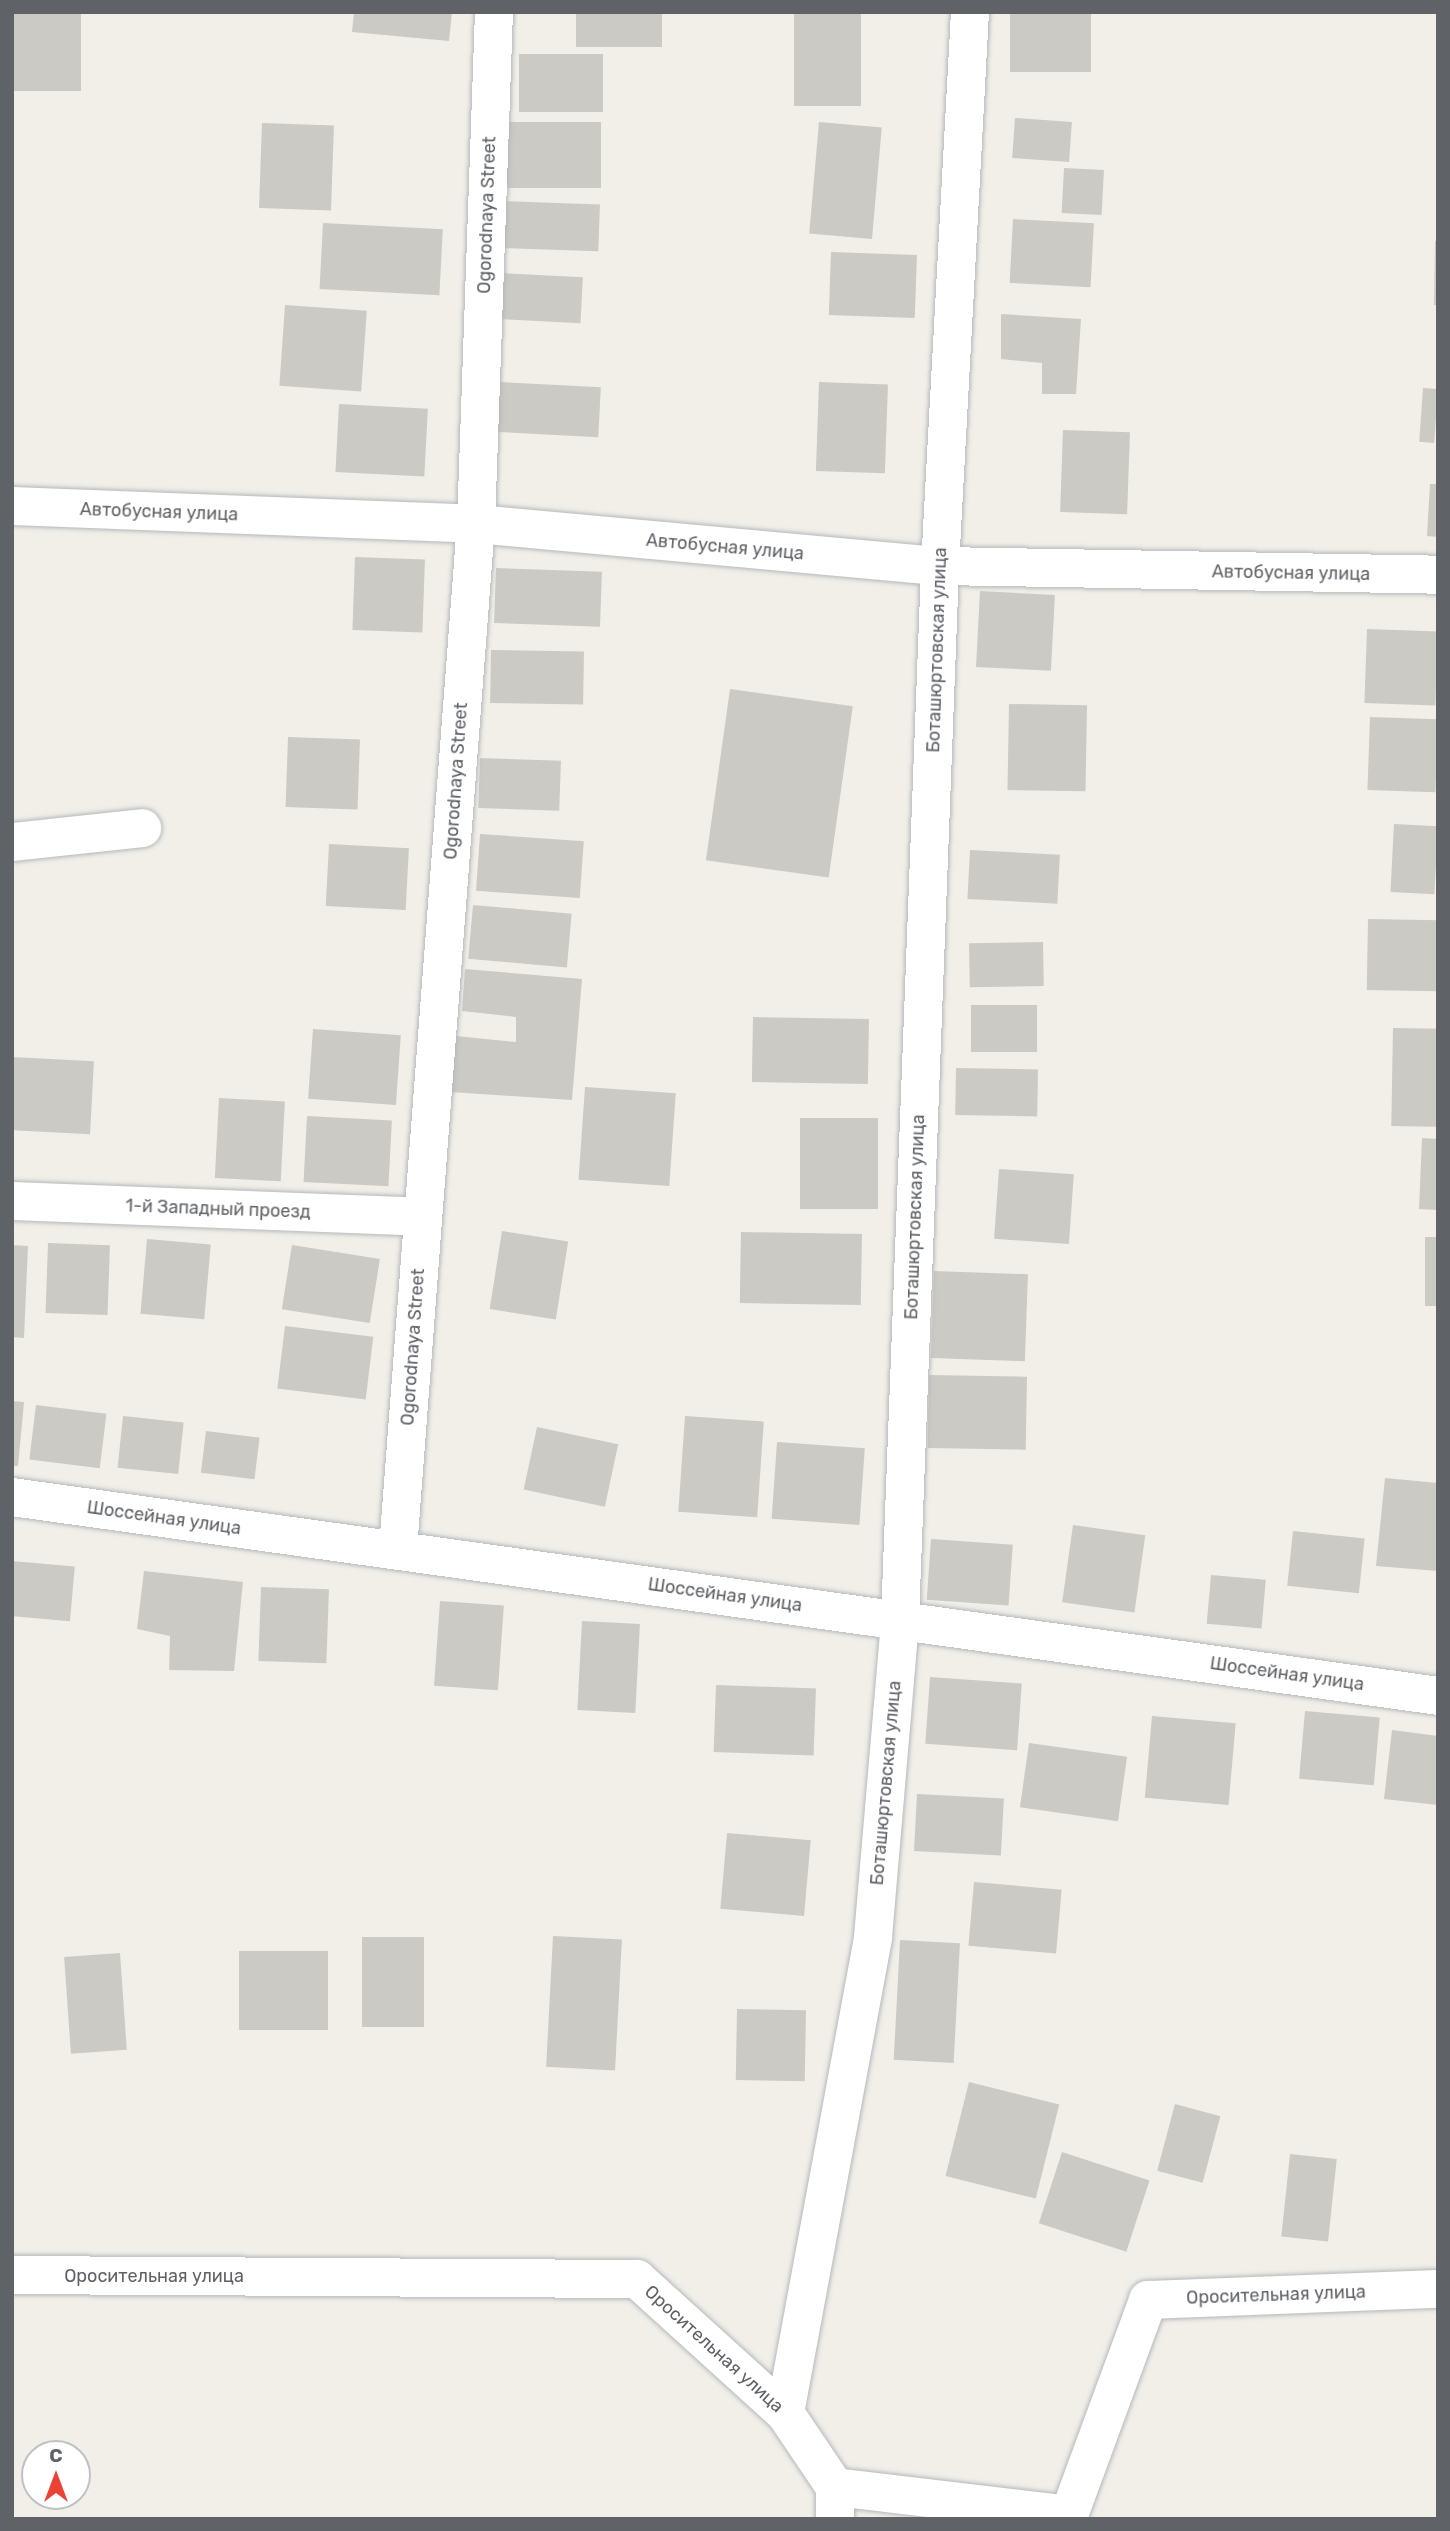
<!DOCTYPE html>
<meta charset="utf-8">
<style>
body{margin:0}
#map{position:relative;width:1450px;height:2531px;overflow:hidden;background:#f1efe8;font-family:Rubik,sans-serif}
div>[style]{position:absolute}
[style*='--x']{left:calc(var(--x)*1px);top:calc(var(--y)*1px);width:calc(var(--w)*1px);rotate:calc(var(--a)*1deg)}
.building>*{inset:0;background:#cccac5;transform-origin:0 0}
.roads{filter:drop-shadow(0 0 2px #b5b8bc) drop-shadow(0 0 2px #b5b8bc)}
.minor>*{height:38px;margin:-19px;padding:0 19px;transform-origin:19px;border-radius:19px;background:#fff}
span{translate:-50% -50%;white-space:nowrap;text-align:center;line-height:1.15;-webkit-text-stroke:7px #fff;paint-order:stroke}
.street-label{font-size:18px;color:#5f6368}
.frame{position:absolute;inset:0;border:14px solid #5f6368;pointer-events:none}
.north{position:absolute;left:21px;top:2440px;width:70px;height:70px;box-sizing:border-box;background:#fff;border:2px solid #bfc1c3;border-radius:50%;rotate:0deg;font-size:19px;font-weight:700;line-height:28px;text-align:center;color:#5f6368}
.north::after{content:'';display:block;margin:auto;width:24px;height:32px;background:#ea4335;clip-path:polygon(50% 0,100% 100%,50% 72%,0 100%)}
</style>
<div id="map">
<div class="building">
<div style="clip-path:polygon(354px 12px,452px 12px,449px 41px,352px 32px)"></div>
<div style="left:576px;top:12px;width:86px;height:35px"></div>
<div style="left:794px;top:12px;width:67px;height:94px"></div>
<div style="left:1010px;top:12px;width:81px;height:60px"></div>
<div style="left:12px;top:14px;width:69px;height:77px"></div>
<div style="left:519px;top:54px;width:84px;height:58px"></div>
<div style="left:1015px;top:118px;width:57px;height:40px;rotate:4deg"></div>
<div style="left:601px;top:122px;width:66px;height:96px;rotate:90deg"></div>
<div style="left:819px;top:122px;width:63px;height:112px;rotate:5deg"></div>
<div style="left:262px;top:123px;width:72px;height:85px;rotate:2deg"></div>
<div style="left:1064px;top:168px;width:40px;height:45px;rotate:3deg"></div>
<div style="left:503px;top:201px;width:97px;height:47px;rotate:2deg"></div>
<div style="left:1013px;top:219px;width:81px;height:64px;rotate:3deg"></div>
<div style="left:323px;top:223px;width:120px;height:66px;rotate:3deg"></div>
<div style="clip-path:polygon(1435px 241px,1438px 241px,1438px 305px,1434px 305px)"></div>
<div style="left:831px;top:252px;width:86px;height:63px;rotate:2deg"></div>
<div style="left:500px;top:273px;width:83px;height:46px;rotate:3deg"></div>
<div style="left:285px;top:305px;width:82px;height:81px;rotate:4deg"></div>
<div style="clip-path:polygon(1001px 314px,1081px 319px,1076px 394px,1042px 394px,1042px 363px,1001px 359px)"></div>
<div style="left:500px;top:382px;width:101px;height:50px;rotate:3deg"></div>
<div style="left:819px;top:382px;width:69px;height:89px;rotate:2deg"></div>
<div style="left:1423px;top:388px;width:15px;height:54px;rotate:4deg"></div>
<div style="left:339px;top:404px;width:89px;height:68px;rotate:3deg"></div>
<div style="left:1063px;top:430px;width:67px;height:82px;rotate:2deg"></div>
<div style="clip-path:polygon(1430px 484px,1438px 484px,1438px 537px,1427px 536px)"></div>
<div style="left:355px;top:557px;width:70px;height:73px;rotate:2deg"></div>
<div style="left:496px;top:568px;width:106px;height:55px;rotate:2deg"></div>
<div style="left:980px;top:591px;width:75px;height:76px;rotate:3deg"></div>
<div style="left:1367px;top:629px;width:71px;height:74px;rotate:2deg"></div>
<div style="left:491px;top:650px;width:93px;height:53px;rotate:1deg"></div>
<div style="left:730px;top:689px;width:124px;height:173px;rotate:8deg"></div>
<div style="left:1009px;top:704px;width:78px;height:86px;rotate:1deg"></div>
<div style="left:1370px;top:717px;width:68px;height:73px;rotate:2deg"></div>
<div style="left:288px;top:737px;width:72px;height:70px;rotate:2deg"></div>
<div style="left:480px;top:758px;width:81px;height:50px;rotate:2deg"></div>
<div style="left:1394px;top:824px;width:44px;height:68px;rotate:3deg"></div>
<div style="left:480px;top:834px;width:104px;height:57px;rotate:4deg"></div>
<div style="left:329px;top:844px;width:80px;height:62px;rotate:3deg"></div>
<div style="left:970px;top:850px;width:90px;height:49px;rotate:3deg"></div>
<div style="left:473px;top:905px;width:99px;height:54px;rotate:5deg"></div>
<div style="left:1368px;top:919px;width:70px;height:71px;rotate:1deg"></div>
<div style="left:1043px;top:942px;width:44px;height:74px;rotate:89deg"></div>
<div style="clip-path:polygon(465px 969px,582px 979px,572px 1100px,451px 1092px,456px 1036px,516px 1042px,516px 1017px,462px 1011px)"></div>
<div style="left:971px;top:1005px;width:66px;height:47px"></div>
<div style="left:753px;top:1017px;width:116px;height:65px;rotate:1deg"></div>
<div style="left:1393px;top:1028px;width:45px;height:98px;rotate:1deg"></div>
<div style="left:313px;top:1029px;width:88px;height:70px;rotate:4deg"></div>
<div style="left:12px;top:1057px;width:82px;height:73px;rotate:3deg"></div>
<div style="left:956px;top:1068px;width:82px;height:47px;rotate:1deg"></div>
<div style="left:585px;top:1087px;width:91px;height:93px;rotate:4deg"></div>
<div style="left:219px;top:1098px;width:66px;height:80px;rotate:3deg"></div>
<div style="left:307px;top:1116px;width:85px;height:66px;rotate:3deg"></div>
<div style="left:800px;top:1118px;width:78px;height:91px"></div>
<div style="clip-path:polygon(1422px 1138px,1438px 1139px,1438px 1210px,1419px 1209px)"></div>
<div style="left:999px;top:1169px;width:75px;height:70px;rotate:4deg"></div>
<div style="left:502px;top:1231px;width:67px;height:79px;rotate:9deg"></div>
<div style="left:741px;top:1232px;width:121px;height:71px;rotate:1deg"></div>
<div style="left:1425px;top:1237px;width:13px;height:69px"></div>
<div style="left:147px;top:1239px;width:64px;height:75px;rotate:5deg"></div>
<div style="left:48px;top:1243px;width:62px;height:70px;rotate:2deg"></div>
<div style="clip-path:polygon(12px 1245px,28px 1246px,24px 1338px,12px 1337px)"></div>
<div style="left:292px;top:1245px;width:89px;height:65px;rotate:9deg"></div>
<div style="left:934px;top:1271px;width:94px;height:87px;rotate:2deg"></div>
<div style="left:285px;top:1326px;width:89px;height:63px;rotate:7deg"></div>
<div style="left:929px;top:1375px;width:98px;height:73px;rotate:1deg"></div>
<div style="clip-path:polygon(12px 1401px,24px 1402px,18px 1466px,12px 1466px)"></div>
<div style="left:36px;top:1405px;width:71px;height:55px;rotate:7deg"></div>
<div style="left:123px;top:1416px;width:61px;height:52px;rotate:6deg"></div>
<div style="left:685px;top:1416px;width:79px;height:96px;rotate:4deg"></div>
<div style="left:537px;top:1427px;width:83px;height:64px;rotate:12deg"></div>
<div style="left:206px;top:1431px;width:54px;height:42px;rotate:7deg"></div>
<div style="left:777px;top:1442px;width:88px;height:77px;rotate:4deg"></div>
<div style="clip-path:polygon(1385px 1478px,1438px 1483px,1438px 1571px,1376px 1566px)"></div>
<div style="left:1073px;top:1525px;width:73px;height:78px;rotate:8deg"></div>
<div style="left:1293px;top:1531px;width:72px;height:55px;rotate:6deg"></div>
<div style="left:931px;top:1539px;width:82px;height:61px;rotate:4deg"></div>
<div style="left:12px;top:1561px;width:63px;height:55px;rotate:5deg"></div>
<div style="clip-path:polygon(144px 1571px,243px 1582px,234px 1671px,169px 1670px,170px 1636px,137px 1629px)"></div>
<div style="left:1211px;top:1575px;width:55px;height:49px;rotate:5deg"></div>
<div style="left:261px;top:1587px;width:68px;height:74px;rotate:2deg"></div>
<div style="left:440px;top:1601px;width:64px;height:85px;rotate:4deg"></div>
<div style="left:582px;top:1621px;width:58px;height:89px;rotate:3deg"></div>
<div style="left:930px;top:1677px;width:92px;height:67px;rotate:4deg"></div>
<div style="left:716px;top:1685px;width:100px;height:67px;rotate:2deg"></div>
<div style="left:1305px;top:1711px;width:75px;height:68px;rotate:5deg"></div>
<div style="left:1152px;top:1716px;width:84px;height:82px;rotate:5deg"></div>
<div style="clip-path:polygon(1392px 1730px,1438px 1736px,1438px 1805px,1384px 1799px)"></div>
<div style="left:1029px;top:1743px;width:99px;height:65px;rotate:8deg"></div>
<div style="left:917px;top:1794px;width:87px;height:57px;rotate:3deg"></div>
<div style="left:727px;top:1833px;width:84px;height:76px;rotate:5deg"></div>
<div style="left:974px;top:1882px;width:88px;height:64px;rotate:5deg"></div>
<div style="left:553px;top:1936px;width:69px;height:131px;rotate:3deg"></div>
<div style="left:362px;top:1937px;width:62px;height:90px"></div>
<div style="left:900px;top:1940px;width:60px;height:120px;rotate:3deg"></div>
<div style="left:239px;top:1951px;width:89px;height:79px"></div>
<div style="left:120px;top:1953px;width:97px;height:56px;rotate:86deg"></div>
<div style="left:737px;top:2009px;width:69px;height:71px;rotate:1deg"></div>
<div style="left:969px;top:2082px;width:93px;height:97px;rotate:14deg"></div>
<div style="left:1175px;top:2104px;width:47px;height:69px;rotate:15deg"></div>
<div style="left:1062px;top:2152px;width:92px;height:75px;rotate:18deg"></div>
<div style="left:1290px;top:2154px;width:47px;height:83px;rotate:6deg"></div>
</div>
<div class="roads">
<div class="minor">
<div style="--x:12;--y:506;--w:464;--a:2.2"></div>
<div style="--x:476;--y:524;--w:466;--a:5.2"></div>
<div style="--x:940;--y:566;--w:498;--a:1"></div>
<div style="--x:12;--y:842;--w:131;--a:-6.1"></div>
<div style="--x:12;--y:1201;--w:411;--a:2.2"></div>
<div style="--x:12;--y:1497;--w:1440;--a:7.94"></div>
<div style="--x:398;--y:1549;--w:1028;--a:-85.65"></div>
<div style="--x:476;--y:524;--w:512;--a:-87.99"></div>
<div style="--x:12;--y:2275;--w:625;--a:0.37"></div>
<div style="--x:637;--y:2279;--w:200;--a:42.2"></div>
<div style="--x:785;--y:2413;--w:89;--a:56"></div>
<div style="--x:835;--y:2487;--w:236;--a:6.8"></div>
<div style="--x:1069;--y:2515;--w:229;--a:-69.8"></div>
<div style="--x:1148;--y:2300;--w:290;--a:-2.2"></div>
<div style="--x:785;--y:2413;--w:484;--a:-79.5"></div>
<div style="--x:873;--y:1937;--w:319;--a:-85.1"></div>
<div style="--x:900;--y:1619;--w:1054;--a:-87.82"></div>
<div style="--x:940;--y:566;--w:555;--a:-86.9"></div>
<div style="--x:835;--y:2487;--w:32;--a:90"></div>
</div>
</div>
<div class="street-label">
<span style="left:487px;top:215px;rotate:-88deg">Ogorodnaya Street</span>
<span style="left:159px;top:512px;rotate:2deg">Автобусная улица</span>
<span style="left:725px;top:547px;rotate:5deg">Автобусная улица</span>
<span style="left:1291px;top:573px;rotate:1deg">Автобусная улица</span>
<span style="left:937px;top:650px;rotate:-88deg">Боташюртовская улица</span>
<span style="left:456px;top:781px;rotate:-86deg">Ogorodnaya Street</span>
<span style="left:218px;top:1209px;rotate:2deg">1-й Западный проезд</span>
<span style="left:915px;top:1217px;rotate:-88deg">Боташюртовская улица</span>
<span style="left:413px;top:1347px;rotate:-86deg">Ogorodnaya Street</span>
<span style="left:164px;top:1518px;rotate:8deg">Шоссейная улица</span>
<span style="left:725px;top:1595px;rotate:8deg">Шоссейная улица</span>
<span style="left:1287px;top:1674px;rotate:8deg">Шоссейная улица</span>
<span style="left:886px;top:1783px;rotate:-85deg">Боташюртовская улица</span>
<span style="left:154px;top:2276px">Оросительная улица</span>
<span style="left:1276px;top:2295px;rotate:-2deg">Оросительная улица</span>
<span style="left:714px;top:2349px;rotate:42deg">Оросительная улица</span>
</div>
<div class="frame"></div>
<div class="north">С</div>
</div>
